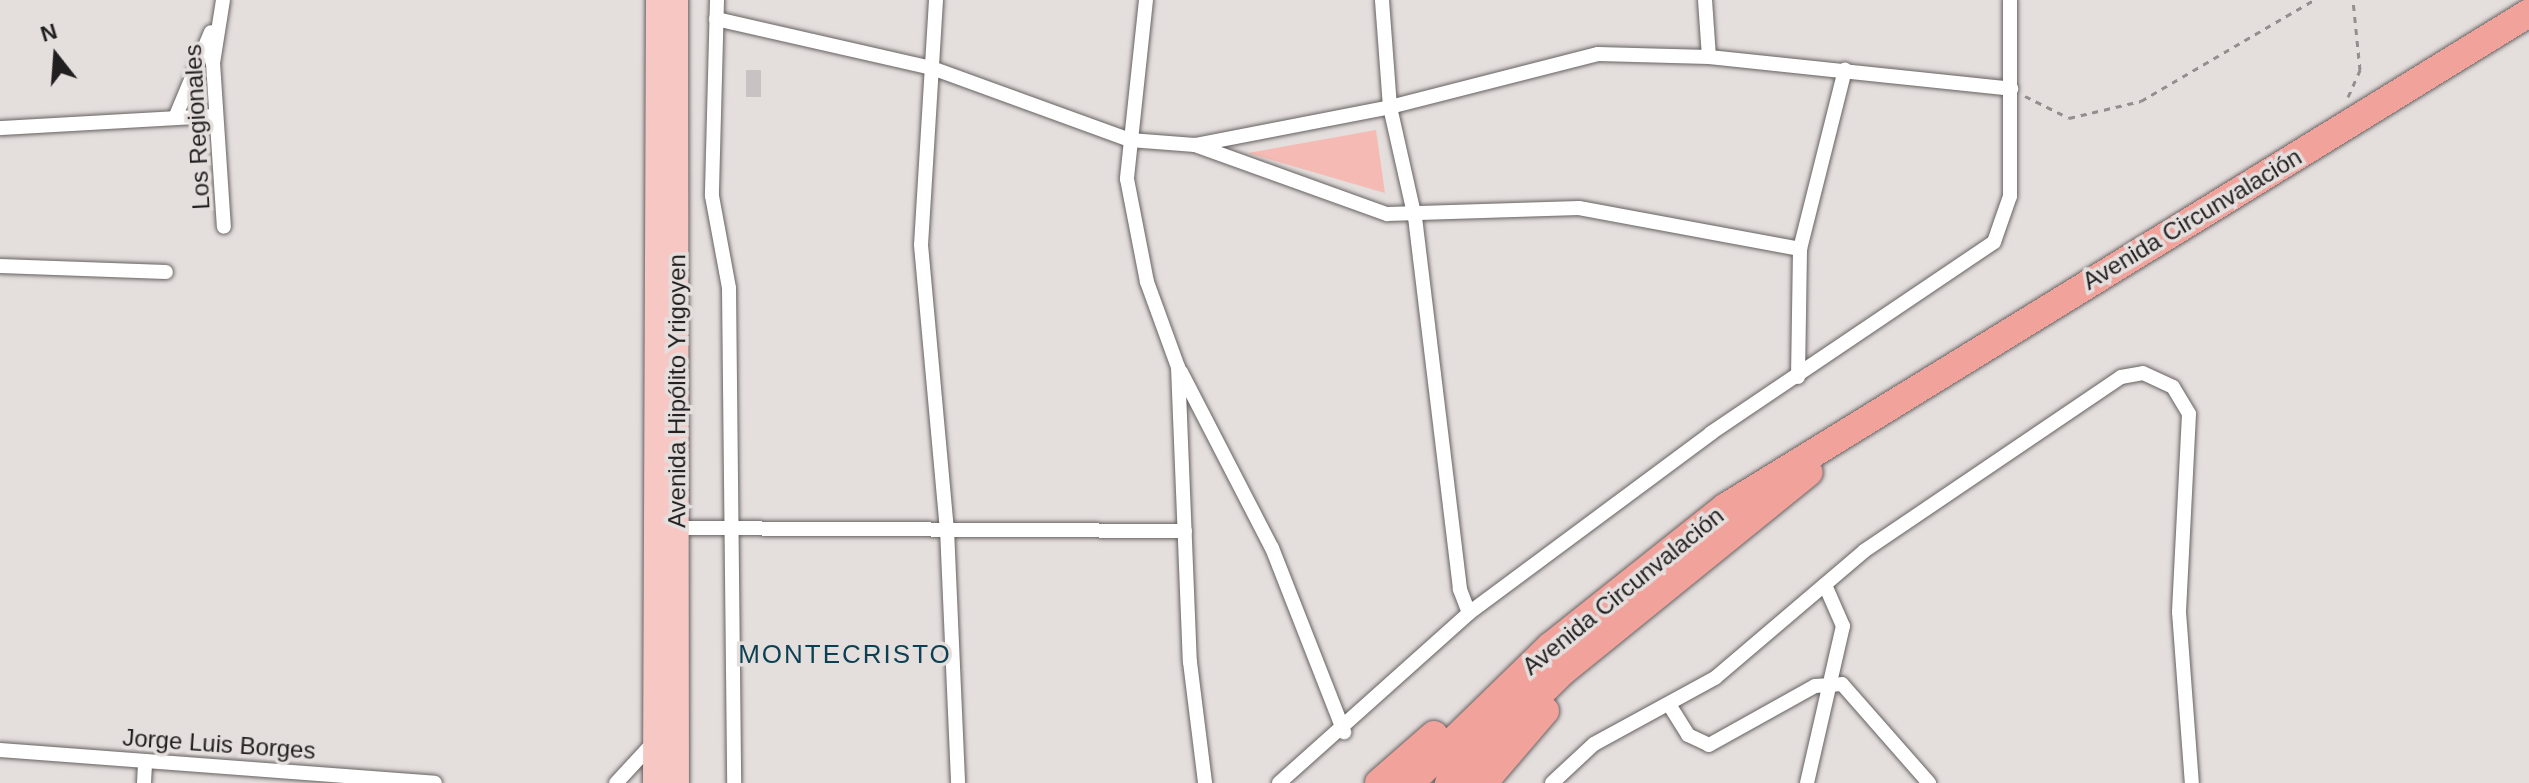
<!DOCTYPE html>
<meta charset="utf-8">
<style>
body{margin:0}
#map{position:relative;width:2529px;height:783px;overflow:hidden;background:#e4dedd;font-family:Helvetica,sans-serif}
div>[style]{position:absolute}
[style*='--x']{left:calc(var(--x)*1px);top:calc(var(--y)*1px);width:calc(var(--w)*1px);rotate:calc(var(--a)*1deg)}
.green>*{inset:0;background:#f6bab4}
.building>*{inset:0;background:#c8c2c2;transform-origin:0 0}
.path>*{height:3px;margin-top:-1.5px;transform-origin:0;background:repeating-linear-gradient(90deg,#948f8f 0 6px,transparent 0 12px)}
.roads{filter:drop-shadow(0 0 2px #666261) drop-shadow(0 0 2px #666261)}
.street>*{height:14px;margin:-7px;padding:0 7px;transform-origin:7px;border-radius:7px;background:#fff}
.primary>*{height:24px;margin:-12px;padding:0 12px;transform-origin:12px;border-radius:12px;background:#f7c7c3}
.highway>*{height:28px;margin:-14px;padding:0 14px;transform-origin:14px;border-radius:14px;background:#f1a29b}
span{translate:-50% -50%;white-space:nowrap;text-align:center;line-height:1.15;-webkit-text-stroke:7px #e4dedd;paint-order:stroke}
.street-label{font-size:24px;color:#211f1f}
.neighbourhood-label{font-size:26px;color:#0b3f51;letter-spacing:2px}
.north{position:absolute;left:16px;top:16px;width:80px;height:80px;-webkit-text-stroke:6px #e4dedd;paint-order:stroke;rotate:343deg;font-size:22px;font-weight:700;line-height:32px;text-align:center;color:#211f1f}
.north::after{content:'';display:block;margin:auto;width:28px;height:36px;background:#211f1f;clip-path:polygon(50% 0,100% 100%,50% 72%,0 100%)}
</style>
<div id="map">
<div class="green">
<div style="clip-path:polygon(1376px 130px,1385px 193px,1248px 153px)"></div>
</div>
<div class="building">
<div style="left:746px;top:70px;width:15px;height:27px"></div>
</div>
<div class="path">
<div style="--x:2025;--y:96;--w:49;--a:26.6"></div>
<div style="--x:2069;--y:118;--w:74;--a:-13.3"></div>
<div style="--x:2141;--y:101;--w:200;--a:-30.3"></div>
<div style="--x:2348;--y:97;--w:30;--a:-66"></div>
<div style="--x:2360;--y:70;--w:70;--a:-95.7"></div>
</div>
<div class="roads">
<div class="street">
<div style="--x:223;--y:0;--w:64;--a:99"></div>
<div style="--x:213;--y:63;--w:164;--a:86.2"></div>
<div style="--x:717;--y:0;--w:196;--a:91.5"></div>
<div style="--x:712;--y:196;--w:94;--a:79.5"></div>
<div style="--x:729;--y:288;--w:495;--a:89.4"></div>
<div style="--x:936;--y:0;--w:245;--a:93.5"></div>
<div style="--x:921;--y:245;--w:285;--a:84.8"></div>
<div style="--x:947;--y:529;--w:254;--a:87.5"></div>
<div style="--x:1146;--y:0;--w:180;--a:96.1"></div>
<div style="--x:1127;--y:179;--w:105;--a:79"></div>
<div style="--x:1147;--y:282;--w:90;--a:70"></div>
<div style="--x:1178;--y:367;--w:295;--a:87.7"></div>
<div style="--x:1190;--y:662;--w:122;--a:82.9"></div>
<div style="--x:1705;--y:0;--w:57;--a:86"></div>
<div style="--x:716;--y:19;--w:221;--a:12.8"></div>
<div style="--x:932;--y:68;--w:211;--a:20"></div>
<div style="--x:1130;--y:140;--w:65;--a:4.4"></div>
<div style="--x:1195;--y:145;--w:199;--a:-11"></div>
<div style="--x:1390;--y:107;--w:215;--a:-14.3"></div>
<div style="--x:1598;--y:54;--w:111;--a:1.5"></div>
<div style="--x:1709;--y:57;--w:304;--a:6"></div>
<div style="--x:175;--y:118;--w:93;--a:-67.3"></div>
<div style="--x:0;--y:128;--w:215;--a:-3.2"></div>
<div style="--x:1195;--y:145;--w:204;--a:19.8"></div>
<div style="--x:1387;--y:214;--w:192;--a:-1.8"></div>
<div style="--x:1579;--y:208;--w:225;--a:10.5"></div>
<div style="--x:0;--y:266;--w:166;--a:2.1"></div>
<div style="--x:1181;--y:372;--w:198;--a:62.7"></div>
<div style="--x:1272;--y:548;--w:198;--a:68.6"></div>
<div style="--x:1798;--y:377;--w:128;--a:-89.1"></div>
<div style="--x:1800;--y:249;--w:185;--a:-75.9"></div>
<div style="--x:677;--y:528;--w:508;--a:0.34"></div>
<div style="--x:1469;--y:613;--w:302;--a:-36.6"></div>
<div style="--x:1711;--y:433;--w:341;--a:-34"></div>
<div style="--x:1994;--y:242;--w:49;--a:-70.8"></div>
<div style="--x:2010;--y:196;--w:196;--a:-90"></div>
<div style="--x:1670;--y:706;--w:34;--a:58"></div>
<div style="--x:1688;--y:735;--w:23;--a:25"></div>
<div style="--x:1709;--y:745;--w:121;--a:-29.1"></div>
<div style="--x:1815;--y:686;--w:27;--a:-4"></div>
<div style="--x:1842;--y:684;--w:132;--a:48.7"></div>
<div style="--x:0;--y:750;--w:436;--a:4.3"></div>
<div style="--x:144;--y:783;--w:22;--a:-87"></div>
<div style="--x:616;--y:783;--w:54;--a:-47.2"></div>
<div style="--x:1279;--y:783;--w:255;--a:-41.8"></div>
<div style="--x:1469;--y:613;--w:26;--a:-111"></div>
<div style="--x:1460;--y:589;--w:374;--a:-96.9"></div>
<div style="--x:1415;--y:218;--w:114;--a:-102.7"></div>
<div style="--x:1390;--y:107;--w:107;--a:-94.3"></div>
<div style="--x:1552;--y:783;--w:57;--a:-42.9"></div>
<div style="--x:1594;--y:744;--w:138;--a:-28.6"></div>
<div style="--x:1715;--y:678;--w:196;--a:-40.4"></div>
<div style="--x:1864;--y:551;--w:310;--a:-34.1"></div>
<div style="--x:2121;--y:377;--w:22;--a:-10"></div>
<div style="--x:2143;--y:373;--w:33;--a:25"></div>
<div style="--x:2173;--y:387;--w:31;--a:59"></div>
<div style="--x:2189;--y:414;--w:198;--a:92.9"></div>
<div style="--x:2179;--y:612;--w:171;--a:85.7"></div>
<div style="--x:1807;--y:783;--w:161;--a:-77.1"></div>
<div style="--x:1843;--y:626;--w:45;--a:-113.7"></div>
</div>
<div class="primary">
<div style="--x:676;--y:0;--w:783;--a:89.93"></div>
<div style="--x:655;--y:783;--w:783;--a:-89.78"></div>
</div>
<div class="highway">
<div style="--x:1379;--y:783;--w:73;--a:-41.1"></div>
<div style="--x:1410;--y:783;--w:197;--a:-44.2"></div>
<div style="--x:1551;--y:646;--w:223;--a:-38.5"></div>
<div style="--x:1726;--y:507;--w:943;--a:-31.6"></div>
<div style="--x:1449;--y:783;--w:160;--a:-44.5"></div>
<div style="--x:1563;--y:671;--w:316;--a:-39"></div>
<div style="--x:1483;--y:783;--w:95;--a:-49.3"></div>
</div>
</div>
<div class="street-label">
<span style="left:197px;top:127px;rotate:-93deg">Los Regionales</span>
<span style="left:2192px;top:219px;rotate:-31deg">Avenida Circunvalación</span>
<span style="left:677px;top:391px;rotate:-90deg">Avenida Hipólito Yrigoyen</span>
<span style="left:1623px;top:591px;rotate:-39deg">Avenida Circunvalación</span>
<span style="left:219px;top:744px;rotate:4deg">Jorge Luis Borges</span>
</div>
<div class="neighbourhood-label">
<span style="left:845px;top:655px">MONTECRISTO</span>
</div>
<div class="north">N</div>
</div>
